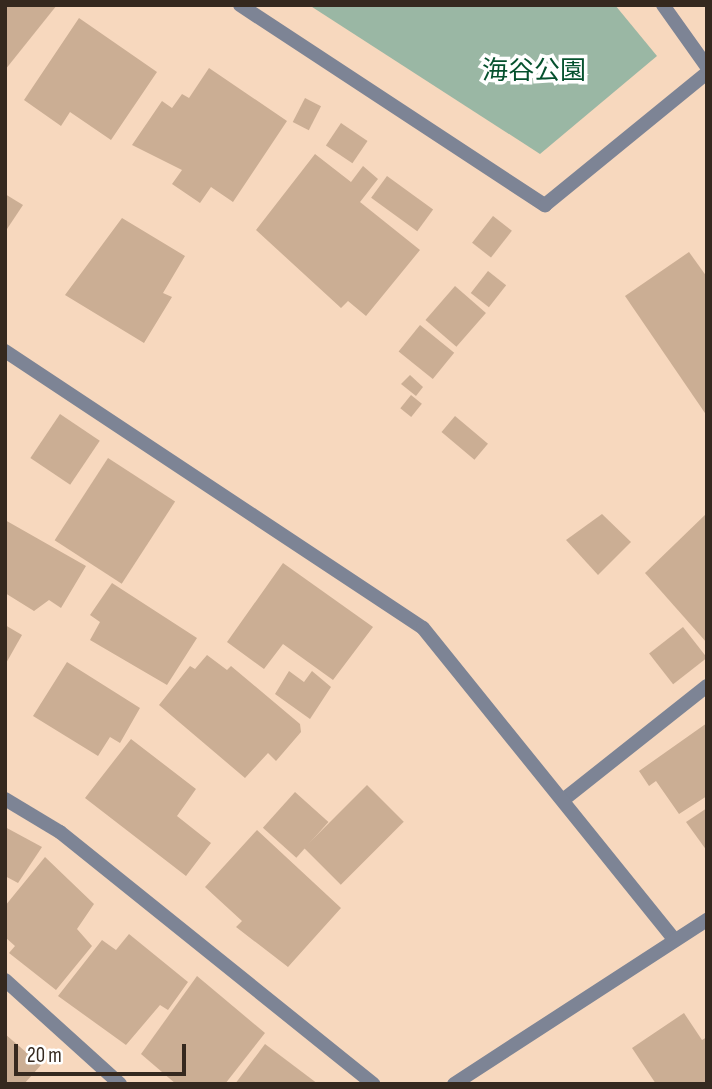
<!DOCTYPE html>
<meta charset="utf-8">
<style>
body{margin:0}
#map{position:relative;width:712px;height:1089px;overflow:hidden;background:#f7d8be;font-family:"Sofia Sans Condensed","Noto Sans JP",sans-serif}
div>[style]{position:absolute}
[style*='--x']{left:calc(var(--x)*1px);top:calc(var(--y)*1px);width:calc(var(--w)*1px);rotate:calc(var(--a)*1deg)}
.green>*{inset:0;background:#9ab7a4}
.building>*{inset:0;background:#cbae94;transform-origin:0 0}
.lane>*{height:14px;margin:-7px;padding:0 7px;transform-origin:7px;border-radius:7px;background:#7d8495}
.street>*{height:14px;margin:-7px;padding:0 7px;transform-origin:7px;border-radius:7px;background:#7d8495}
span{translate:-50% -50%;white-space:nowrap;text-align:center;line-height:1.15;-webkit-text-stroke:7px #fff;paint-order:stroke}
.park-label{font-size:26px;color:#05512e}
.frame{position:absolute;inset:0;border:7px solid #35291f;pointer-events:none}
.scale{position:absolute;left:14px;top:1044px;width:172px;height:32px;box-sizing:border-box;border:4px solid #35291f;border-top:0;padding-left:9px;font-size:21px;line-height:24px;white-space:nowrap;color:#35291f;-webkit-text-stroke:5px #fff;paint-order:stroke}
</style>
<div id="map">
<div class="green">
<div style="clip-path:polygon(309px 5px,615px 5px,657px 56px,540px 154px)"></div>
</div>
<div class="building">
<div style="clip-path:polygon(5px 5px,57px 5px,5px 70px)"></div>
<div style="clip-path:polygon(79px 18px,157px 72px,111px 140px,70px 112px,61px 126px,24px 100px)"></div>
<div style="clip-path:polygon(209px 68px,287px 121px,233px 202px,211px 187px,200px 203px,172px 184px,182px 170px,132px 145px,162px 101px,172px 108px,182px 94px,189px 98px)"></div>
<div style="left:305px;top:98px;width:18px;height:27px;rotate:27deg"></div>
<div style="left:341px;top:123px;width:32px;height:27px;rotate:34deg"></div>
<div style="clip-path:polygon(315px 154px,351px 182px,363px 166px,378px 179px,360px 202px,420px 250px,366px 316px,348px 301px,341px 308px,256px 230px)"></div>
<div style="left:387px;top:176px;width:57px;height:27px;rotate:36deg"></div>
<div style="clip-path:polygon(5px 194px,23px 205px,5px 232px)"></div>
<div style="left:493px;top:216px;width:24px;height:34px;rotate:38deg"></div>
<div style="clip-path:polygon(122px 218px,185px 256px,163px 293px,172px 297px,144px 343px,65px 295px)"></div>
<div style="clip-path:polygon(689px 252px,707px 277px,707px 416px,625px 296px)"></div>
<div style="left:488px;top:271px;width:23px;height:28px;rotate:38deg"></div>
<div style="left:455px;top:286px;width:41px;height:45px;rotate:41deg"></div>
<div style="left:420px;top:325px;width:44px;height:34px;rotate:39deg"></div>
<div style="clip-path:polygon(410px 375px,423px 387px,416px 396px,401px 384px)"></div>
<div style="left:411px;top:395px;width:14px;height:17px;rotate:39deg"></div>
<div style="left:60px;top:414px;width:48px;height:53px;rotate:34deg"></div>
<div style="left:455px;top:416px;width:43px;height:21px;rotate:40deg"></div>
<div style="left:108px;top:458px;width:80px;height:98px;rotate:33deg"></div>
<div style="clip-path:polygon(707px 513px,707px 643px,645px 573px)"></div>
<div style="clip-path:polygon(602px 514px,631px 542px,598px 575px,566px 540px)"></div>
<div style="clip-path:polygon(5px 520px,86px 566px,61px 608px,49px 600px,34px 611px,5px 593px)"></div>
<div style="clip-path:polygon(283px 563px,373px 627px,333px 680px,283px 644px,264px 669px,227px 642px)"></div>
<div style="clip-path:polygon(112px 583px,197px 638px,167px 685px,90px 640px,100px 622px,90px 615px)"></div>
<div style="clip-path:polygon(5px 625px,22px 635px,5px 665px)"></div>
<div style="left:683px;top:627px;width:39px;height:43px;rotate:52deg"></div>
<div style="clip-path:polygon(207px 655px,227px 670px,231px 666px,300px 724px,301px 732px,276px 761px,268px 753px,245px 778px,159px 705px,190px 666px,195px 669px)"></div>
<div style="clip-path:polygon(67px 662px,140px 708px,120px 743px,110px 737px,98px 756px,33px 716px)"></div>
<div style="clip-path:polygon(289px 671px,304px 682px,312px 671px,331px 687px,310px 719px,275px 694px)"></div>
<div style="clip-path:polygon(707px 723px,707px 796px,679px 814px,656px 781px,649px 786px,639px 771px)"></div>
<div style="clip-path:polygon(131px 739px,196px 789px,177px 816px,211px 843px,186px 876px,85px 798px)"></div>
<div style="left:367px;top:785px;width:52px;height:89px;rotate:45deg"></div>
<div style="left:295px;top:792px;width:45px;height:48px;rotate:42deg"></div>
<div style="clip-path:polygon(707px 808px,707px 851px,686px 822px)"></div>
<div style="clip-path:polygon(5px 827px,42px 847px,18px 883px,5px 876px)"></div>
<div style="clip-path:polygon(257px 830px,341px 908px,288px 967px,236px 927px,242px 921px,205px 887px)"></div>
<div style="clip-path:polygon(45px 857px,94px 904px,77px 929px,92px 946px,56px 990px,9px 953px,15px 946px,5px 937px,5px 906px)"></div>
<div style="clip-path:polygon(129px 934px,188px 982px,168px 1010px,160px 1005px,126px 1045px,58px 996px,102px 940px,116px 950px)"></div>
<div style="clip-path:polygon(197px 976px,265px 1033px,225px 1084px,176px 1084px,141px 1054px)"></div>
<div style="clip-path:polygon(684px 1013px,702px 1040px,707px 1037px,707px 1084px,656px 1084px,632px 1048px)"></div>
<div style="clip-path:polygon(5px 1034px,41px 1065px,24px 1084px,5px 1084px)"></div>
<div style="clip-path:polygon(265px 1044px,318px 1084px,235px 1084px)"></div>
</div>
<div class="lane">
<div style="--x:563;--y:800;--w:184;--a:-38.4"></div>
</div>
<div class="street">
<div style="--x:240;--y:5;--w:365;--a:33.3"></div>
<div style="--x:545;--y:205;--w:209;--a:-39.2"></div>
<div style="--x:663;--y:5;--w:76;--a:54.6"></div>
<div style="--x:5;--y:351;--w:501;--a:33.53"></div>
<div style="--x:423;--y:628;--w:401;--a:51.1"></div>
<div style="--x:5;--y:799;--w:64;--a:31"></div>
<div style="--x:60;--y:832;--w:402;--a:38.8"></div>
<div style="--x:5;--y:980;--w:155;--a:42.1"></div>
<div style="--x:454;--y:1084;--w:302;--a:-33"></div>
</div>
<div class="park-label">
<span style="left:534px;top:72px">海谷公園</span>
</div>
<div class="frame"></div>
<div class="scale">20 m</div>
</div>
